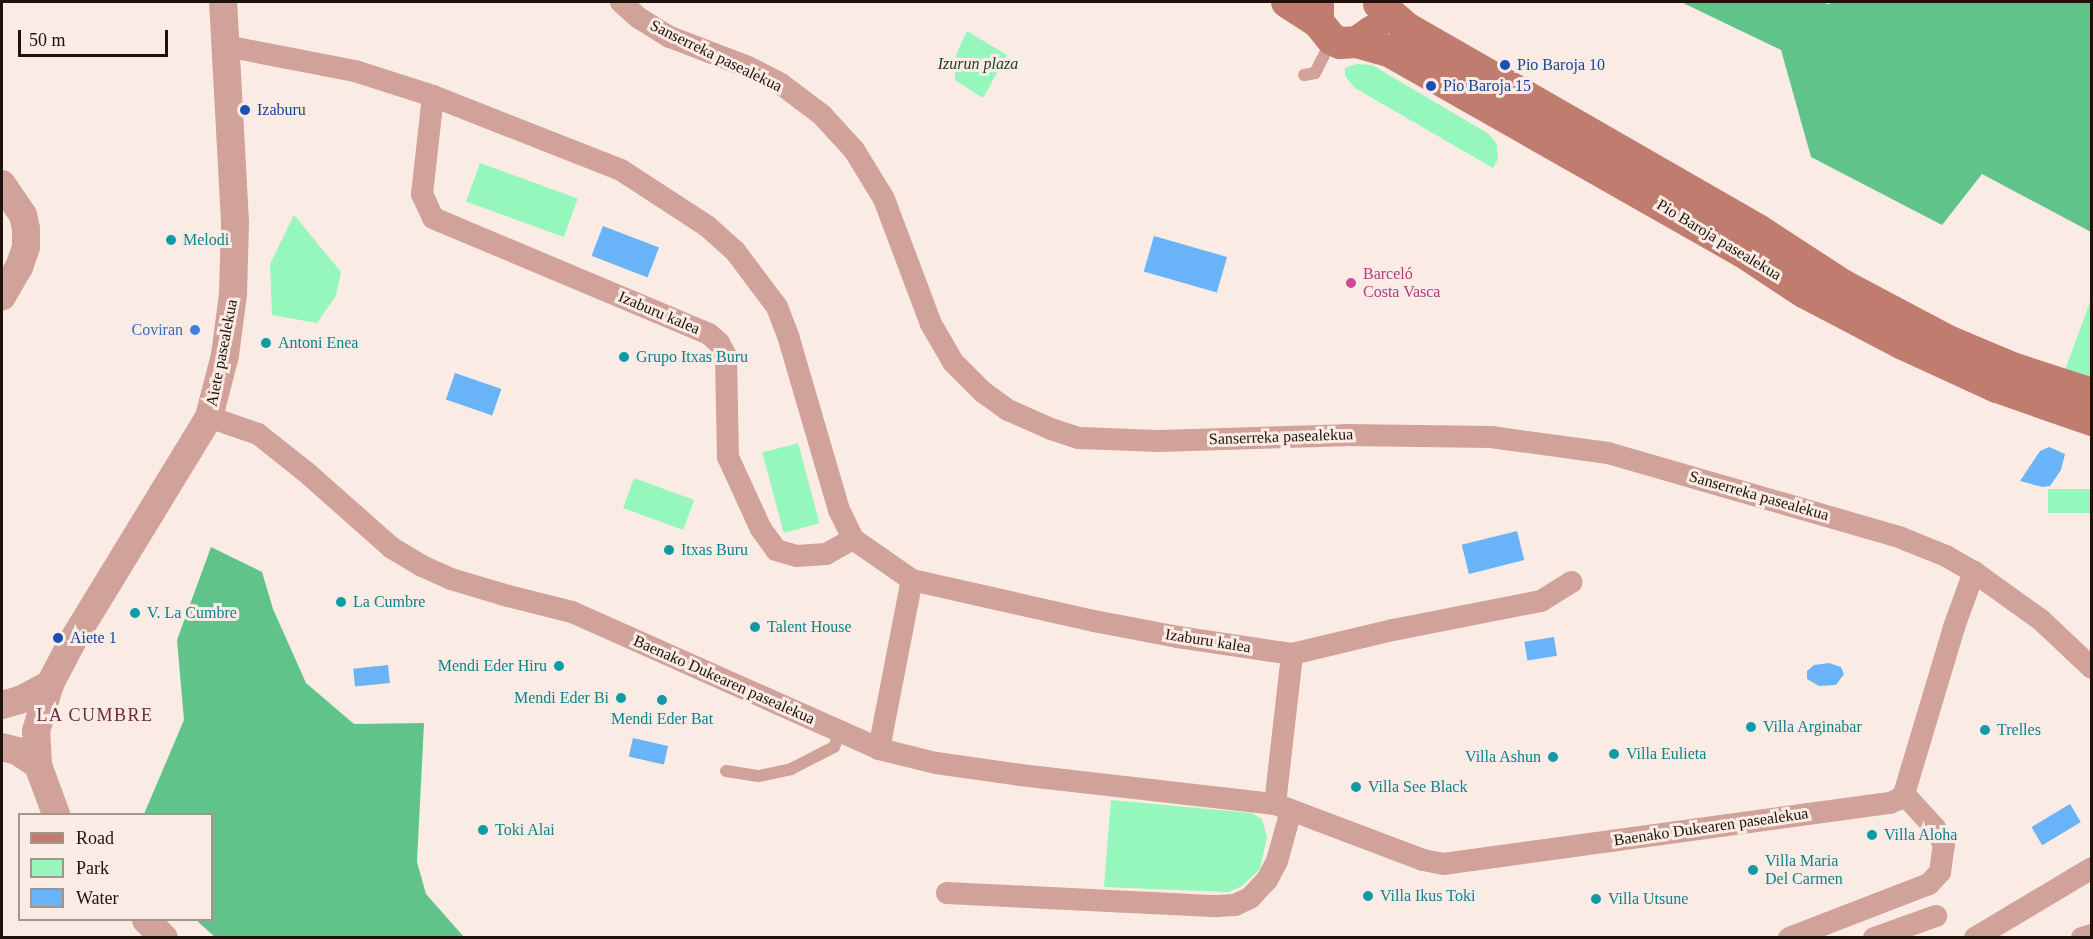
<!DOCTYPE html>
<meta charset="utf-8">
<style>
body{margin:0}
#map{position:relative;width:2093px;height:939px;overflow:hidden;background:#faece4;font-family:Georgia,serif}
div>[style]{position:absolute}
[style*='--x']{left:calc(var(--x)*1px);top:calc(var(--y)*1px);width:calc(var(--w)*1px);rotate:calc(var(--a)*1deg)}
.green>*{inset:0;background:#95f7bc;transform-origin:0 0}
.forest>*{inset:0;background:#60c48a}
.water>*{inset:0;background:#69b3f9;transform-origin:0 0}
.service>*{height:12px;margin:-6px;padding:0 6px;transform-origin:6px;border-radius:6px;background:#d1a299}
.minor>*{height:22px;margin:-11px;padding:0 11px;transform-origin:11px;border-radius:11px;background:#d1a299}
.tertiary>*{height:28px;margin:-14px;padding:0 14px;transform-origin:14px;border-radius:14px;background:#d1a299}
.secondary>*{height:32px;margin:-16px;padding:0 16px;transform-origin:16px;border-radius:16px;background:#bf7c6f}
.dots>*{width:16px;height:16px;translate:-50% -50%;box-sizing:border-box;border:3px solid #faece4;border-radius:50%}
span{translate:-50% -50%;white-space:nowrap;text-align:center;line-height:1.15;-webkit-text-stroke:6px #faece4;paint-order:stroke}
.street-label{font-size:16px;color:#1e120b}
.park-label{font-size:16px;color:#19422b;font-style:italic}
.transit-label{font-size:16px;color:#164399}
.left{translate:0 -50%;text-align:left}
.culture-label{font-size:16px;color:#0d838f}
.right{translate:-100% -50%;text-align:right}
.hotel-label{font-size:16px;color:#b23c85}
.shop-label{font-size:16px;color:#366cbe}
.neighbourhood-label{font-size:18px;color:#6e293f;letter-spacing:1.5px}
.frame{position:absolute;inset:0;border:3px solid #1e120b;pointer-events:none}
.legend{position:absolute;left:18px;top:813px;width:195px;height:108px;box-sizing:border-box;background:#faece4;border:2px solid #a2958d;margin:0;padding:8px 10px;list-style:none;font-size:18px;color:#1e120b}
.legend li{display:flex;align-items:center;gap:12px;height:30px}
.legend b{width:30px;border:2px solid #a2958d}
.scale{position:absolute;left:18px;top:30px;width:150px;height:27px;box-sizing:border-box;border:3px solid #1e120b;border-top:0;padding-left:8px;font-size:18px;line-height:21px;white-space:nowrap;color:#1e120b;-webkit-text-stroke:4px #faece4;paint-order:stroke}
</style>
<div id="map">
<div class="green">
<div style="clip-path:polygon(967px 31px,1007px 55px,983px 98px,955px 80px,956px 55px)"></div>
<div style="clip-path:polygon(1357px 64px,1372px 65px,1489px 134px,1497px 144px,1498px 159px,1493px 168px,1355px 88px,1345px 76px,1345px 68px)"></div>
<div style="left:480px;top:163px;width:104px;height:41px;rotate:20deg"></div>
<div style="clip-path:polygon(294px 215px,341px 272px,336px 296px,317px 323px,272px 315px,270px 264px)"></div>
<div style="clip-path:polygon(2091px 299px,2091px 381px,2064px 373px)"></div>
<div style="left:798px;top:443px;width:83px;height:37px;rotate:75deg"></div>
<div style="left:634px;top:478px;width:64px;height:32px;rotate:20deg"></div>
<div style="left:2091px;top:489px;width:24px;height:43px;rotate:90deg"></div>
<div style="clip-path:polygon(1111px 800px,1251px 813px,1262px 819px,1267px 837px,1260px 869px,1242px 886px,1228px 892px,1104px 887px)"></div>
</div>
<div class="forest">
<div style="clip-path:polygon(1681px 2px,1823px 2px,1828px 4px,1834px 2px,2091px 2px,2091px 232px,1982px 174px,1942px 225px,1811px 157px,1781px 50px)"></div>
<div style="clip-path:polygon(211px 547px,262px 572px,273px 609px,306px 683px,354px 724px,424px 723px,417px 862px,426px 894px,464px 937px,215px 937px,196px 920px,212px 920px,212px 814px,144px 814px,184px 720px,177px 640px)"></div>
</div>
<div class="water">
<div style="left:603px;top:226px;width:60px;height:32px;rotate:21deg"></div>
<div style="left:1154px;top:236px;width:76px;height:37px;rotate:16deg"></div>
<div style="left:455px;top:373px;width:49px;height:28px;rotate:19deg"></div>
<div style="clip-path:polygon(2049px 447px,2065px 454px,2061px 470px,2050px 486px,2042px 487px,2020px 481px,2040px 451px)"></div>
<div style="left:1517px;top:531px;width:30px;height:57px;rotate:76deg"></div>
<div style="left:1554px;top:637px;width:19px;height:30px;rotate:81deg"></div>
<div style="clip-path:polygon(1829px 663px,1841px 667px,1844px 674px,1836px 685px,1819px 686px,1807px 679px,1807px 671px,1814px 665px)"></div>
<div style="left:388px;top:665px;width:18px;height:35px;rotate:84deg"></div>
<div style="left:633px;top:738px;width:36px;height:19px;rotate:13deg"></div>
<div style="left:2070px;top:804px;width:21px;height:45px;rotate:59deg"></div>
</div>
<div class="service">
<div style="--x:1304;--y:75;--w:11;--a:-10"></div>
<div style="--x:1315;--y:73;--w:38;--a:-63"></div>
<div style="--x:726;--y:771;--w:33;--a:9"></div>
<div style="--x:759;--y:776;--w:33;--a:-12"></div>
<div style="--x:791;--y:769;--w:48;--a:-27.1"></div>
<div style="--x:834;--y:747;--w:15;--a:-67"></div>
</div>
<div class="minor">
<div style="--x:621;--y:2;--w:24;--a:42"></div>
<div style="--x:639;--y:18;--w:36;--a:32"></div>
<div style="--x:670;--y:37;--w:84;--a:21"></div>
<div style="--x:748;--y:67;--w:37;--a:27"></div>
<div style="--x:781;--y:84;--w:51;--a:37.1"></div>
<div style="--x:822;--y:115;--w:47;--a:47.6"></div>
<div style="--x:854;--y:150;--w:57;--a:58.5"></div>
<div style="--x:884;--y:199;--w:134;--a:69.4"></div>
<div style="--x:931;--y:324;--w:44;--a:59.9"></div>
<div style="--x:953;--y:362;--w:42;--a:45"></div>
<div style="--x:983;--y:392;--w:31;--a:36"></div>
<div style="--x:1008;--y:410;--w:47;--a:23.8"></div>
<div style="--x:1051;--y:429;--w:29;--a:18"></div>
<div style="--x:1079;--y:438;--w:80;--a:2.1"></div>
<div style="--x:1159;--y:441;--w:186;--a:-1.8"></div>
<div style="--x:1345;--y:435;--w:146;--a:0.8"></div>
<div style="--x:1491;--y:437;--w:118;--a:7.8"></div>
<div style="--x:1608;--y:453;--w:303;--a:16.1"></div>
<div style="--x:1899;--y:537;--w:51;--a:22"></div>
<div style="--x:1946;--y:556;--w:32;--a:30"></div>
<div style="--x:1974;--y:572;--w:82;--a:35.6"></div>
<div style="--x:2041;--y:620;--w:70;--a:43.3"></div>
<div style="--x:226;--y:46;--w:131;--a:11"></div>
<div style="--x:355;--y:71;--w:82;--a:17.8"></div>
<div style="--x:433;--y:96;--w:202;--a:21.5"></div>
<div style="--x:621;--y:170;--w:103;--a:33.1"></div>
<div style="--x:707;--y:226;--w:38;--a:42"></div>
<div style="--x:735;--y:251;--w:70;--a:53.1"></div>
<div style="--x:777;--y:307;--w:34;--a:69"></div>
<div style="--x:789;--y:339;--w:178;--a:73.7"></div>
<div style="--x:839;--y:510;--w:32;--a:64"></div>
<div style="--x:853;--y:539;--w:72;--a:34.8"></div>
<div style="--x:912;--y:580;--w:187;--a:12.7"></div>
<div style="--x:1094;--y:621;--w:86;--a:10.8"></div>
<div style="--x:1178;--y:637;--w:115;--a:8.5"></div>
<div style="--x:1292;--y:654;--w:104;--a:-13.4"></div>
<div style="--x:1393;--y:630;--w:151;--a:-11.1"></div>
<div style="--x:1541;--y:601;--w:36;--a:-32"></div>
<div style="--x:433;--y:96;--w:99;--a:96.4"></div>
<div style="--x:422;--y:194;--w:26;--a:65"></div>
<div style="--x:433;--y:218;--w:299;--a:22.8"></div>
<div style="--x:709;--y:334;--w:13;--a:42"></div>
<div style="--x:719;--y:343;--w:15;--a:62"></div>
<div style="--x:726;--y:356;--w:101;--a:88.9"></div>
<div style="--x:728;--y:457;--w:79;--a:65.4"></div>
<div style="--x:761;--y:529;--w:26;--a:54"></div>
<div style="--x:776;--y:550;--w:22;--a:16"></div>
<div style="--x:797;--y:556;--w:29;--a:-4"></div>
<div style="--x:826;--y:554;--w:31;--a:-29"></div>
<div style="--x:209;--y:417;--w:52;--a:19.1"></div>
<div style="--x:258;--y:434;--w:61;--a:38.4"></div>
<div style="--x:306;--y:472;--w:115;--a:41.5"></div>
<div style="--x:392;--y:548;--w:35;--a:31"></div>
<div style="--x:422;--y:566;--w:32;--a:24"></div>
<div style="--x:451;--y:579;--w:59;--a:16.6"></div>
<div style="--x:508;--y:596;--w:66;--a:14"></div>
<div style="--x:572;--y:612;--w:336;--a:24"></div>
<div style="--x:879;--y:749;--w:59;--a:13.8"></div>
<div style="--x:936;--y:763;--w:85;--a:8.1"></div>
<div style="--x:1020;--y:775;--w:257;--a:6.5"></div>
<div style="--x:1275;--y:804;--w:158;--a:20.7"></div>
<div style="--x:1423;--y:860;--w:20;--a:11"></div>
<div style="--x:1443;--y:864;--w:451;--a:-7.8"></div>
<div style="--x:1890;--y:803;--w:10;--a:-24"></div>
<div style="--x:1899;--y:799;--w:7;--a:-45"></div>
<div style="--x:1904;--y:794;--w:174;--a:-73.3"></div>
<div style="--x:1954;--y:627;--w:59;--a:-70"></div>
<div style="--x:879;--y:749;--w:172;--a:-79"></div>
<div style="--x:1275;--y:804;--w:151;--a:-83.5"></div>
<div style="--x:947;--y:893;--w:270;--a:2.8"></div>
<div style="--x:1217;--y:906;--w:18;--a:-3"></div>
<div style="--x:1235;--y:905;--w:17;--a:-25"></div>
<div style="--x:1250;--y:898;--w:25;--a:-47"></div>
<div style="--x:1267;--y:880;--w:21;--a:-62"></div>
<div style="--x:1277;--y:861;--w:52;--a:-74.4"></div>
<div style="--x:1789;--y:938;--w:150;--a:-21.1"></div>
<div style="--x:1929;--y:884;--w:16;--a:-47"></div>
<div style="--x:1940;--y:872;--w:27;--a:-82"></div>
<div style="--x:1944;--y:845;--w:19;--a:-118"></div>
<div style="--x:1935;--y:828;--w:46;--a:-132.4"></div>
<div style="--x:1874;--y:938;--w:66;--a:-19.5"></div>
<div style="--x:1975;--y:938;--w:136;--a:-30.9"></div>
<div style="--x:2082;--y:938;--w:10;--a:-17"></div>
</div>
<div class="tertiary">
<div style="--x:2;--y:184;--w:37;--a:56"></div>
<div style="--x:23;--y:215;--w:14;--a:78"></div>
<div style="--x:26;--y:229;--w:18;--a:90"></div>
<div style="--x:26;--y:247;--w:21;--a:109"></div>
<div style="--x:19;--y:267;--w:34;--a:120"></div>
<div style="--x:2;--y:705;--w:19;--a:-16"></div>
<div style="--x:20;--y:700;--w:34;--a:-28"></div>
<div style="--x:2;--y:747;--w:16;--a:15"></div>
<div style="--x:17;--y:751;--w:25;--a:34"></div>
<div style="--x:56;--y:814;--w:52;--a:-110.2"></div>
<div style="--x:38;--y:765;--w:34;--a:-93"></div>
<div style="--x:36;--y:731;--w:49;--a:-73.4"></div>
<div style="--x:50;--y:684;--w:50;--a:-62.4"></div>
<div style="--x:73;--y:640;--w:261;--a:-58.6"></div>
<div style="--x:209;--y:417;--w:64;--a:-75.5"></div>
<div style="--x:225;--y:355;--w:62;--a:-82.5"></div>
<div style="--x:233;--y:294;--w:72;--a:-88.4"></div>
<div style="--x:235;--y:222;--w:220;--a:-93.1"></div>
<div style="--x:146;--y:920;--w:25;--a:45"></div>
</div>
<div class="secondary">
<div style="--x:1287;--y:2;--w:37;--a:33"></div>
<div style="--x:1318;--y:2;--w:20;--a:90"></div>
<div style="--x:1318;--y:22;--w:22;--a:51"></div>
<div style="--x:1332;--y:39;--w:9;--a:27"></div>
<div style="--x:1340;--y:43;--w:17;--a:-3"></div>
<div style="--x:1357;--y:42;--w:19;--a:-35"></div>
<div style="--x:1379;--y:4;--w:35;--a:41"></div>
<div style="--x:1405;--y:27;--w:407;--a:29.9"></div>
<div style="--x:1758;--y:230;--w:103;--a:33.1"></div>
<div style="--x:1844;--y:286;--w:118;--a:27.9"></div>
<div style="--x:1948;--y:341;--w:69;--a:22.9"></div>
<div style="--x:2012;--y:368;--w:84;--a:18"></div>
<div style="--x:1357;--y:42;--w:35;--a:16"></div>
<div style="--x:1391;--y:52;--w:405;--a:29.6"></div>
<div style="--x:1743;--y:252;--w:73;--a:33.3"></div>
<div style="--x:1804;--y:292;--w:112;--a:27.7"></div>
<div style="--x:1903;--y:344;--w:103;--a:24.6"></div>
<div style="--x:1997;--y:387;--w:101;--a:19.2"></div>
</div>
<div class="dots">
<div style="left:1505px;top:65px;background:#1a4fb4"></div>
<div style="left:1431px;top:86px;background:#1a4fb4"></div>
<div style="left:245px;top:110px;background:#1a4fb4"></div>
<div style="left:171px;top:240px;background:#0f9aa8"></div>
<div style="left:1351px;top:283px;background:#d1479c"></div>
<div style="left:195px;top:330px;background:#3f7fe0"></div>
<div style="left:266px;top:343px;background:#0f9aa8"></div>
<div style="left:624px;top:357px;background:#0f9aa8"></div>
<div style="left:669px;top:550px;background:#0f9aa8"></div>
<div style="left:341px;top:602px;background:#0f9aa8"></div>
<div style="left:135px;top:613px;background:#0f9aa8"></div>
<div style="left:755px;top:627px;background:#0f9aa8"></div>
<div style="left:58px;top:638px;background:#1a4fb4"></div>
<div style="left:559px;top:666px;background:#0f9aa8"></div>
<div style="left:621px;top:698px;background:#0f9aa8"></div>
<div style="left:662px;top:700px;background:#0f9aa8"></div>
<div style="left:1751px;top:727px;background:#0f9aa8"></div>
<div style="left:1985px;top:730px;background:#0f9aa8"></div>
<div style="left:1614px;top:754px;background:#0f9aa8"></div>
<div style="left:1553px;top:757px;background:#0f9aa8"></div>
<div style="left:1356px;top:787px;background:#0f9aa8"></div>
<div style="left:483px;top:830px;background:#0f9aa8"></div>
<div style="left:1872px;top:835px;background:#0f9aa8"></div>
<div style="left:1753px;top:870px;background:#0f9aa8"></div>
<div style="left:1368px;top:896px;background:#0f9aa8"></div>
<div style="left:1596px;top:899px;background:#0f9aa8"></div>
</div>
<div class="street-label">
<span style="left:716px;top:56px;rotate:26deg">Sanserreka pasealekua</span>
<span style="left:1719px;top:240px;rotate:31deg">Pio Baroja pasealekua</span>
<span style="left:659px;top:313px;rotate:23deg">Izaburu kalea</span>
<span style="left:222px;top:353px;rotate:-79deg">Aiete pasealekua</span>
<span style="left:1281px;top:437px;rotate:-2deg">Sanserreka pasealekua</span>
<span style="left:1759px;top:496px;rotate:16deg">Sanserreka pasealekua</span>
<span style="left:1208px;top:641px;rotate:9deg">Izaburu kalea</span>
<span style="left:724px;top:680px;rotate:24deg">Baenako Dukearen pasealekua</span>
<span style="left:1711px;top:827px;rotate:-8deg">Baenako Dukearen pasealekua</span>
</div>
<div class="park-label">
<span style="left:978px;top:64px">Izurun plaza</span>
</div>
<div class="transit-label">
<span class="left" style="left:1517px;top:65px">Pio Baroja 10</span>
<span class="left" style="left:1443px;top:86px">Pio Baroja 15</span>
<span class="left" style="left:257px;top:110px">Izaburu</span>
<span class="left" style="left:70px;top:638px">Aiete 1</span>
</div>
<div class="culture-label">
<span class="left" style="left:183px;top:240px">Melodi</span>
<span class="left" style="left:278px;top:343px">Antoni Enea</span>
<span class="left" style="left:636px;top:357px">Grupo Itxas Buru</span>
<span class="left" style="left:681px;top:550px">Itxas Buru</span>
<span class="left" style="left:353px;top:602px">La Cumbre</span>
<span class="left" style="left:147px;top:613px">V. La Cumbre</span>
<span class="left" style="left:767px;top:627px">Talent House</span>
<span class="right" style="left:547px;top:666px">Mendi Eder Hiru</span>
<span class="right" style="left:609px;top:698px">Mendi Eder Bi</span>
<span style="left:662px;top:719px">Mendi Eder Bat</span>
<span class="left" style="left:1763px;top:727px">Villa Arginabar</span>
<span class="left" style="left:1997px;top:730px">Trelles</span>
<span class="left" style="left:1626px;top:754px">Villa Eulieta</span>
<span class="right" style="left:1541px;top:757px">Villa Ashun</span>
<span class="left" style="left:1368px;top:787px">Villa See Black</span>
<span class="left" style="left:495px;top:830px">Toki Alai</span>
<span class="left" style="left:1884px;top:835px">Villa Aloha</span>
<span class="left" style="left:1765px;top:870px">Villa Maria<br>Del Carmen</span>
<span class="left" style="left:1380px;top:896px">Villa Ikus Toki</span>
<span class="left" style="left:1608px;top:899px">Villa Utsune</span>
</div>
<div class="hotel-label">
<span class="left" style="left:1363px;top:283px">Barceló<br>Costa Vasca</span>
</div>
<div class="shop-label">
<span class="right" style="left:183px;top:330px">Coviran</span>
</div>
<div class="neighbourhood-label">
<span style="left:95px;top:715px">LA CUMBRE</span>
</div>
<div class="frame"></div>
<ul class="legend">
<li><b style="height:8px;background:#bf7c6f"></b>Road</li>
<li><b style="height:16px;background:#95f7bc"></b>Park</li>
<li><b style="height:16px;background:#69b3f9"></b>Water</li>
</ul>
<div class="scale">50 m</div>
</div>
